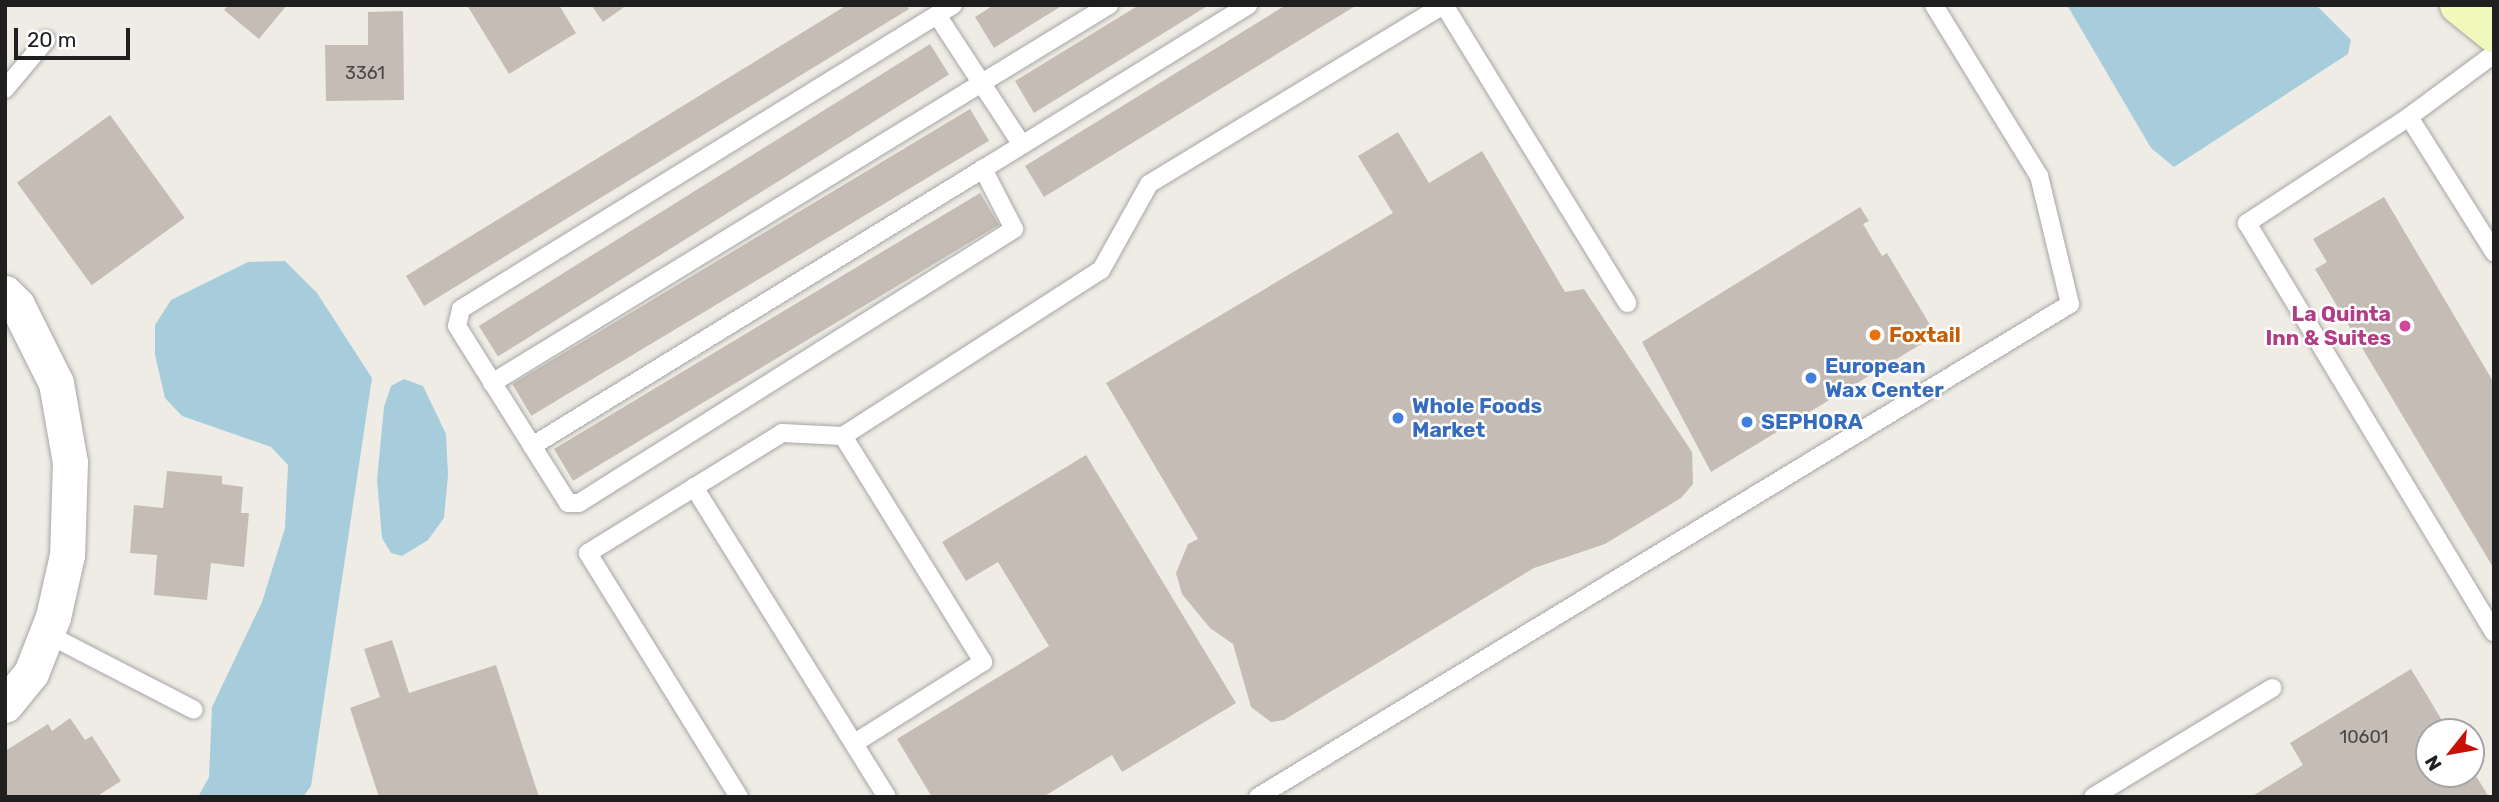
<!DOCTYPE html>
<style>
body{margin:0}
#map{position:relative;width:2499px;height:802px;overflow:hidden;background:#efece5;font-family:Rubik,sans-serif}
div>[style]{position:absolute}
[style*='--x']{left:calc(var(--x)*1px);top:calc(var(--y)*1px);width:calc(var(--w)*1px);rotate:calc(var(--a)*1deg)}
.water>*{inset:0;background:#a7cddc}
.building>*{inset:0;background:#c4bcb5;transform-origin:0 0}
.roads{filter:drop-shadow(0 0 2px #a6a6a6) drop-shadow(0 0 2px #a6a6a6)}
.lane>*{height:18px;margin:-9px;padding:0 9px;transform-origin:9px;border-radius:9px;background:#fff}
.street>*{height:35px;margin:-17.5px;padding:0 17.5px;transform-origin:17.5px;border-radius:17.5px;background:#fff}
.secondary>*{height:38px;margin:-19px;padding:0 19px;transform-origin:19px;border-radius:19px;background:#f1f8bb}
.dots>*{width:19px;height:19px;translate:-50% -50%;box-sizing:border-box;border:4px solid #fff;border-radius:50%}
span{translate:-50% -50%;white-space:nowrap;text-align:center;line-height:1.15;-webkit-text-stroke:5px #fff;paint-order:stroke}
.number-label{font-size:18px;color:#484644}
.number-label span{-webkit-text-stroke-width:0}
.hotel-label{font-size:21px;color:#b23c85;font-weight:700}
.right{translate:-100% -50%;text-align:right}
.food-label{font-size:21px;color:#c56008;font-weight:700}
.left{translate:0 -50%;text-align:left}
.shop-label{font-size:21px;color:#366cbe;font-weight:700}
.frame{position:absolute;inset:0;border:7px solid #1f1f1f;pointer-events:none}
.north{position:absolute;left:2415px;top:718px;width:70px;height:70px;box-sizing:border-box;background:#fff;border:2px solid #a5a5a5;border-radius:50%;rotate:239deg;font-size:19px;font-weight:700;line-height:28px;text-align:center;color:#1f1f1f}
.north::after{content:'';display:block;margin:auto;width:24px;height:32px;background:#c81006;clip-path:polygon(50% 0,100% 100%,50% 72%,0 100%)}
.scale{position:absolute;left:14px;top:28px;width:116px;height:32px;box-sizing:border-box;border:4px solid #1f1f1f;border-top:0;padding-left:9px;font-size:21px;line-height:24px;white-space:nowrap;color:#1f1f1f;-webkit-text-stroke:5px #fff;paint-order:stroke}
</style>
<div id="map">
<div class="water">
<div style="clip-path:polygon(2067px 5px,2316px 5px,2351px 40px,2348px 54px,2174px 167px,2151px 148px)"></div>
<div style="clip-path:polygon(285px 261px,317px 293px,372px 378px,311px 786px,303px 797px,198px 797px,209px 777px,212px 707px,262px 602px,285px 528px,288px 465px,271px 447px,182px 416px,165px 398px,155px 355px,155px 325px,171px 300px,248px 262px)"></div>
<div style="clip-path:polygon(404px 379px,423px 386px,446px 434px,448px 475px,444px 518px,428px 540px,402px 556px,391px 553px,382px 538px,377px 480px,384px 407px,391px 386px)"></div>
</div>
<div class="building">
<div style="clip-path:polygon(228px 5px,287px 5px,259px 39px,224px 10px)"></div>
<div style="clip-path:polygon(467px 5px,559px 5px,576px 33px,509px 74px)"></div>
<div style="clip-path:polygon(591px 5px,627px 5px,603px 22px)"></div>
<div style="clip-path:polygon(847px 5px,907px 5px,909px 9px,424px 306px,406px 276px)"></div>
<div style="clip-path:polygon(994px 5px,1063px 5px,994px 48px,975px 17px)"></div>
<div style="clip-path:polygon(1139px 5px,1209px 5px,1034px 113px,1015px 81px)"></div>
<div style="clip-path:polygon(1286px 5px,1357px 5px,1044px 197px,1025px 166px)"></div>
<div style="clip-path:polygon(403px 11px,404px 100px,326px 101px,325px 45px,368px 45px,368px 12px)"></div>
<div style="left:930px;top:44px;width:36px;height:532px;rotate:58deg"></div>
<div style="left:970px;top:109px;width:37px;height:534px;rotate:59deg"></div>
<div style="left:110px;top:115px;width:127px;height:115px;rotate:54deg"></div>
<div style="clip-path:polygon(1398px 132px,1429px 183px,1482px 151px,1565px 292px,1584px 289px,1692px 452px,1693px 484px,1681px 498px,1605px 544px,1534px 568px,1284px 720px,1271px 722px,1251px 707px,1233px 644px,1210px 628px,1182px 594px,1176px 573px,1188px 544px,1198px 539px,1106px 383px,1393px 213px,1358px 156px)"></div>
<div style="left:980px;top:193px;width:37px;height:497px;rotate:59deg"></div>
<div style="clip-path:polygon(2384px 197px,2494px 383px,2494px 569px,2315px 269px,2327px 262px,2313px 239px)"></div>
<div style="clip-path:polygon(1860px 207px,1869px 221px,1863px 224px,1882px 256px,1887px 253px,1936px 335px,1711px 472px,1642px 342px)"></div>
<div style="clip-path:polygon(1086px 455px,1236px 703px,1122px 772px,1112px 755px,1043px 797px,932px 797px,897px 739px,1049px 646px,998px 562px,966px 581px,942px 542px)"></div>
<div style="clip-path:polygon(167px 471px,222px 476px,222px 484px,243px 487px,241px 513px,249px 513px,244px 567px,211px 563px,207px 600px,154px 595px,157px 555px,130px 553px,134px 505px,163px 508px)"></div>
<div style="clip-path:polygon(392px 640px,409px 693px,496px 665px,539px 797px,379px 797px,350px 708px,380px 697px,364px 649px)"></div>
<div style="clip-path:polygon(2411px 669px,2449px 732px,2429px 732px,2429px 774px,2471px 774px,2471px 768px,2489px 797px,2251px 797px,2303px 765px,2290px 743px)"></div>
<div style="clip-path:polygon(70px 718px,85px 740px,92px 736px,121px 781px,96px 797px,5px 797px,5px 751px,48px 724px,52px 731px)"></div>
</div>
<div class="roads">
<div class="lane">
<div style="--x:953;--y:5;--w:578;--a:148.29"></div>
<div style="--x:461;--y:309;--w:17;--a:103"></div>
<div style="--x:457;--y:326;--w:209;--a:57.9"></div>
<div style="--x:568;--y:503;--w:11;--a:0"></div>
<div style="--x:579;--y:503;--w:514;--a:-32.21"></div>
<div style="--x:1014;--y:229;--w:68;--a:-117.3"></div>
<div style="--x:983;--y:169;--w:312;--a:-31.7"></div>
<div style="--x:1444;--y:5;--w:350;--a:58.4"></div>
<div style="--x:937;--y:15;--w:155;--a:56.8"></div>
<div style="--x:2494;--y:54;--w:106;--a:143.5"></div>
<div style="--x:2409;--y:117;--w:194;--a:146.8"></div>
<div style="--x:2247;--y:223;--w:478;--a:58.9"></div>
<div style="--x:5;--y:89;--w:64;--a:-50.1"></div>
<div style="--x:2409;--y:117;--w:160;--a:57.8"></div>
<div style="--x:492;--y:383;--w:724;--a:-31.49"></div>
<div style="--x:843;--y:436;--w:266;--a:58.2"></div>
<div style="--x:983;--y:662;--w:151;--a:147.7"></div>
<div style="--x:532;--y:446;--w:529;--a:-31.56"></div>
<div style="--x:694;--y:487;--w:365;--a:58.1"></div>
<div style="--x:47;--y:634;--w:165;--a:27.3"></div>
<div style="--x:739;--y:797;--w:287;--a:-121.8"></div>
<div style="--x:588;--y:553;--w:228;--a:-31.7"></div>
<div style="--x:782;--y:433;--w:61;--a:2.8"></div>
<div style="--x:843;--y:436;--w:307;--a:-32.8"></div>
<div style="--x:1101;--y:270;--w:98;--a:-60.8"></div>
<div style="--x:1149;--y:184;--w:344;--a:-31.3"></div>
<div style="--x:1258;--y:797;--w:950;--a:-31.26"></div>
<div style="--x:2070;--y:304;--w:132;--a:-103.6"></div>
<div style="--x:2039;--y:176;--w:201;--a:-121.6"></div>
<div style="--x:2093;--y:797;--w:210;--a:-31.3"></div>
</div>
<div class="street">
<div style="--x:5;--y:293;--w:17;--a:45"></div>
<div style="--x:17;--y:305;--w:87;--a:63.4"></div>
<div style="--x:56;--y:383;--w:80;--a:80"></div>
<div style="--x:70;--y:462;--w:93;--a:91.8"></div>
<div style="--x:67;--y:555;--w:64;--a:102.7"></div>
<div style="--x:53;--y:617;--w:60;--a:111.4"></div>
<div style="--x:31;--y:673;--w:41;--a:129.1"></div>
</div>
<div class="secondary">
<div style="--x:2459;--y:5;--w:45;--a:38.7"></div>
</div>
</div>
<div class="dots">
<div style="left:2405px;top:326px;background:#d1479c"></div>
<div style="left:1875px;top:335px;background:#e8710a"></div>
<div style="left:1811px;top:378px;background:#3f7fe0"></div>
<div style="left:1398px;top:418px;background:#3f7fe0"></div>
<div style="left:1747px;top:422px;background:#3f7fe0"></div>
</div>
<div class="number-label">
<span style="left:365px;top:73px">3361</span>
<span style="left:2364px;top:737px">10601</span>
</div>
<div class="hotel-label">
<span class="right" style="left:2391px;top:326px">La Quinta<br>Inn &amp; Suites</span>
</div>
<div class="food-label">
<span class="left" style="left:1889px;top:335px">Foxtail</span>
</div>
<div class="shop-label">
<span class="left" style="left:1825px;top:378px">European<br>Wax Center</span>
<span class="left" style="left:1412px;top:418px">Whole Foods<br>Market</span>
<span class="left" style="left:1761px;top:422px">SEPHORA</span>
</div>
<div class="frame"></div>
<div class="north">N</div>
<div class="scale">20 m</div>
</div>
